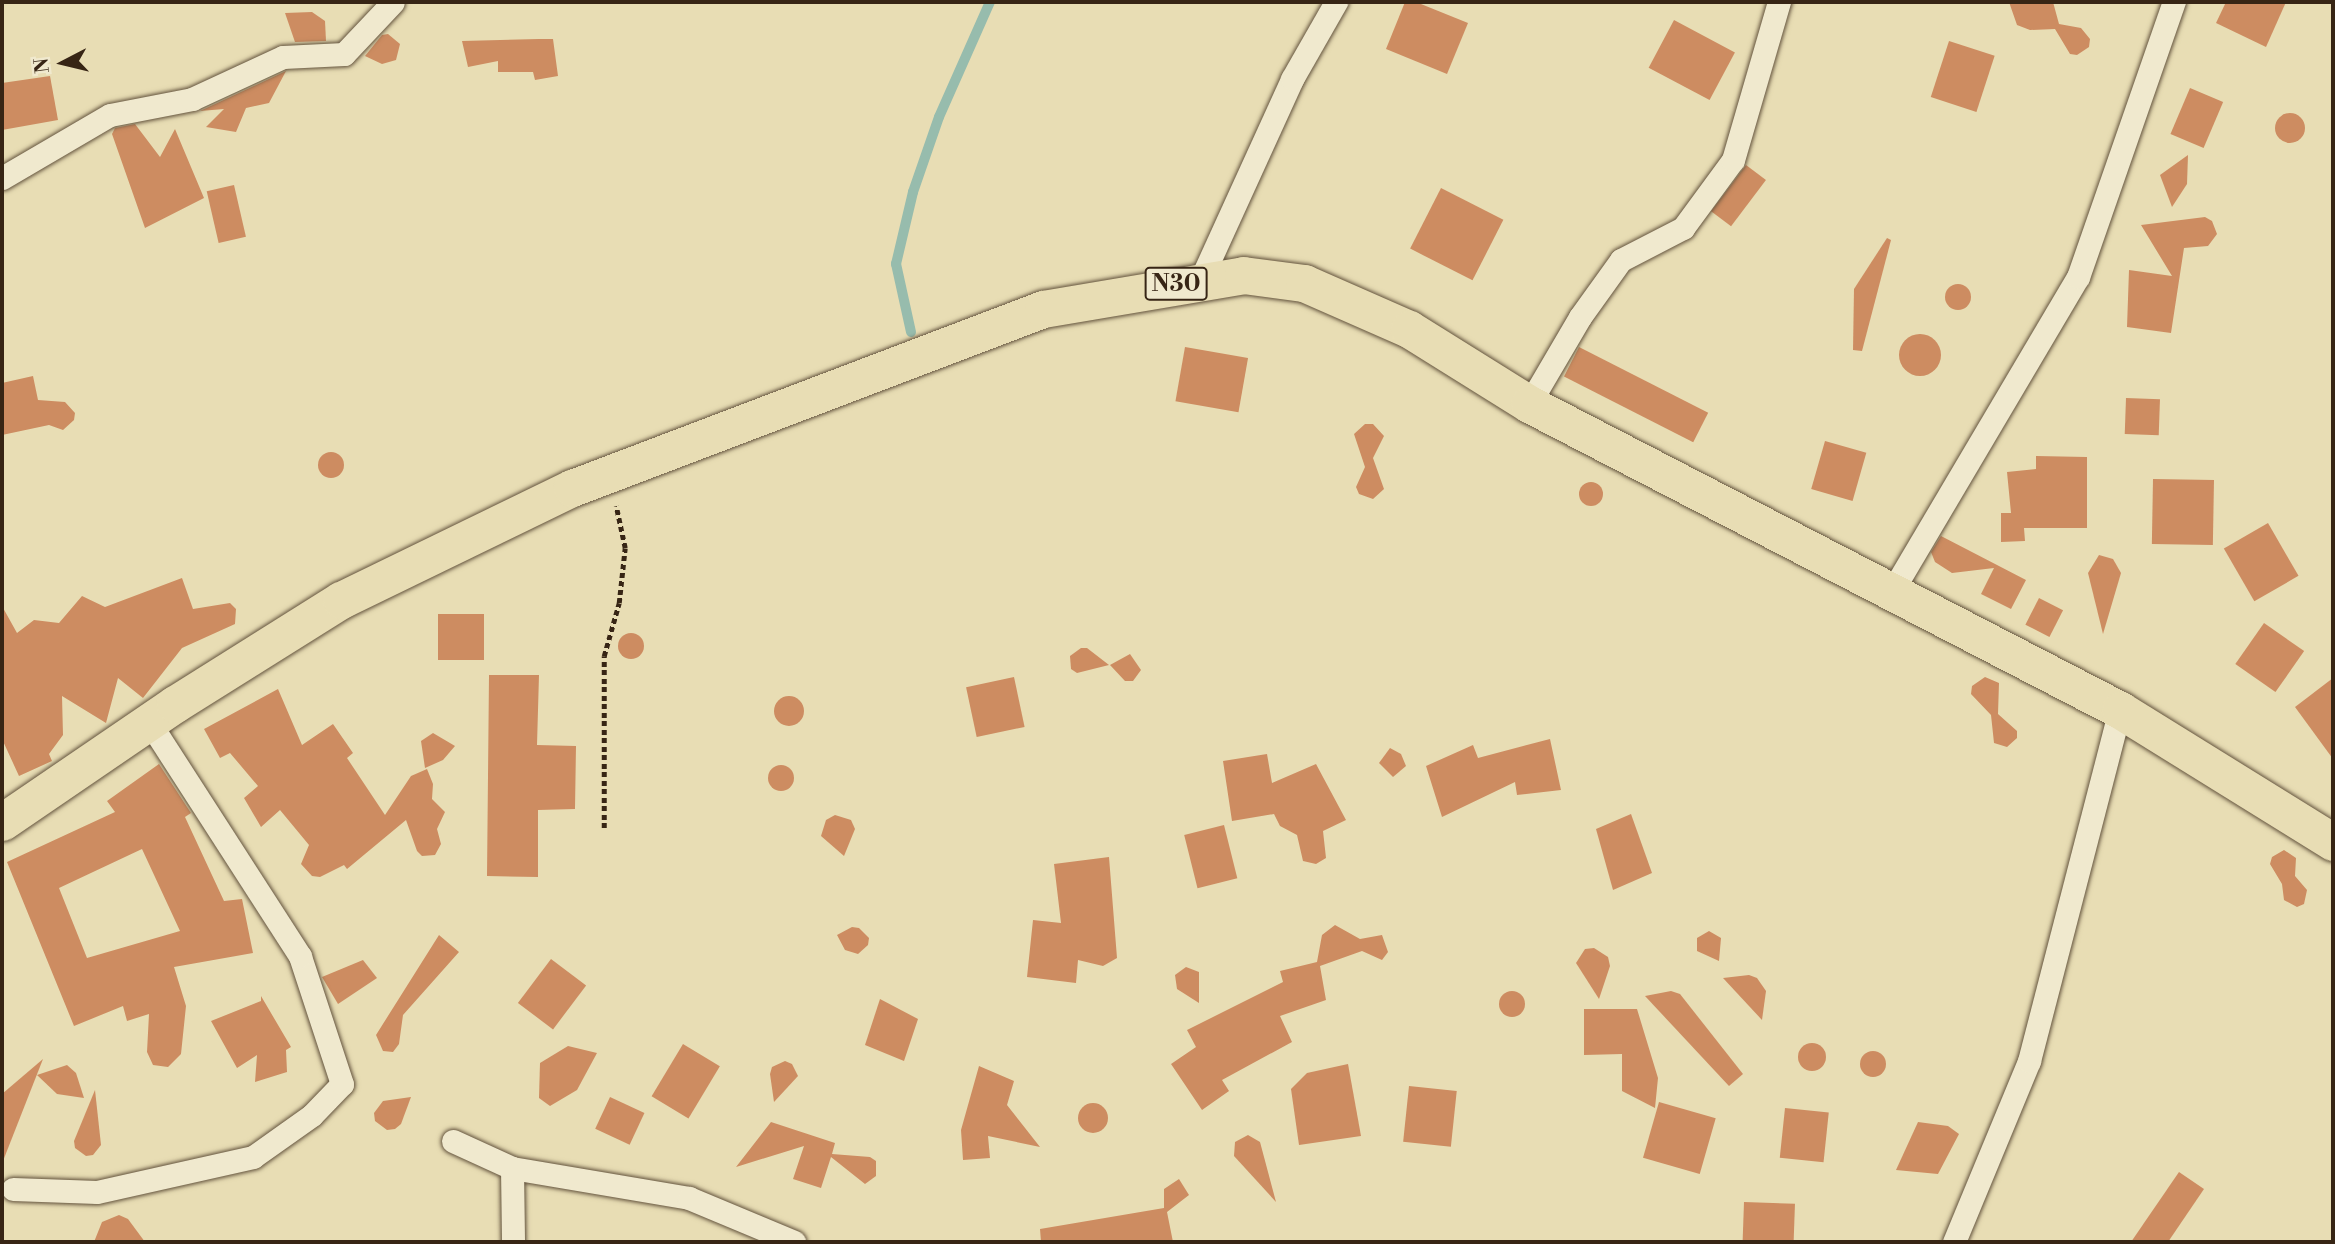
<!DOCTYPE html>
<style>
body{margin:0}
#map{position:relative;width:2335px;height:1244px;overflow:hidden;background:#e8ddb4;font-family:"Libre Bodoni",serif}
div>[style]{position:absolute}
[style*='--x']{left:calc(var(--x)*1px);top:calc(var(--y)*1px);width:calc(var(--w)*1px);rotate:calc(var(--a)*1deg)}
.stream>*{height:10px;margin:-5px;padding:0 5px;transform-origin:5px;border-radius:5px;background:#97bcad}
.building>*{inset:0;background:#cd8c61;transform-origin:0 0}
.round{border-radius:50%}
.path>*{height:4.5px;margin-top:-2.25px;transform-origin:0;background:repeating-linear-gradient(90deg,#372515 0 5px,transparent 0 8.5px)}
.roads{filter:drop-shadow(0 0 2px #63533d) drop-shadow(0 0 2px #63533d)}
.minor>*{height:23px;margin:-11.5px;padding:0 11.5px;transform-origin:11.5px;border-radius:11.5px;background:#f0e9ce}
.primary>*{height:37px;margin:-18.5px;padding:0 18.5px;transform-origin:18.5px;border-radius:18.5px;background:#e8ddb4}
span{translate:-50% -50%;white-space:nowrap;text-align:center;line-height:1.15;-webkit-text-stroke:5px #f0e9ce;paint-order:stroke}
.shield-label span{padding:2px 5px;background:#f0e9ce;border:2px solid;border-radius:5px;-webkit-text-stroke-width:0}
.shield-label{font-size:23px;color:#372515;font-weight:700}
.frame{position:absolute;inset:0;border:4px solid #372515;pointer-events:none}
.north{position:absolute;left:28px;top:28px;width:70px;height:70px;-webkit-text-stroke:5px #f0e9ce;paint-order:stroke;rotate:263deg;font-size:19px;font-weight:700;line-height:28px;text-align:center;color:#372515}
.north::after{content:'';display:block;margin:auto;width:24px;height:32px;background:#372515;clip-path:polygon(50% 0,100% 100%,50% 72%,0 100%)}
</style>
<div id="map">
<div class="stream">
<div style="--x:911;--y:332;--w:70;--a:-102.4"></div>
<div style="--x:896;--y:264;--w:74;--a:-76.7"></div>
<div style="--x:913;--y:192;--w:79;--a:-70.9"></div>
<div style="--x:939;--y:117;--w:126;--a:-66.1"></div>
</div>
<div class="building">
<div style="clip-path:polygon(1405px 2px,1416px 2px,1468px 23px,1447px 74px,1386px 49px)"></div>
<div style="clip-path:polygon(2009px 2px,2053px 2px,2059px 24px,2081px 28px,2090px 39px,2089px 47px,2077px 55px,2070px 54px,2055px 29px,2030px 30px,2017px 25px)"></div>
<div style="clip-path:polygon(2226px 2px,2286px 2px,2266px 47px,2216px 23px)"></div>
<div style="clip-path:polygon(312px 12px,325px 21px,326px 41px,295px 42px,285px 13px)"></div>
<div style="left:1674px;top:20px;width:69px;height:54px;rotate:28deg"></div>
<div style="clip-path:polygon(388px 34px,400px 44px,396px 60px,382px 64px,365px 56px,382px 35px)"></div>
<div style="clip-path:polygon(539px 39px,553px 39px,558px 76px,535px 80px,533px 72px,498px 72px,498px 61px,468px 67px,462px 41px)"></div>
<div style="left:1949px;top:41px;width:48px;height:59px;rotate:18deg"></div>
<div style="clip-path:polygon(286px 71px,269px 103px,246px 108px,236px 132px,206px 127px,224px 109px,200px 111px)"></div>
<div style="clip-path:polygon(50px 76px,58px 120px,2px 130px,2px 83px)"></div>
<div style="left:2190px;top:88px;width:36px;height:50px;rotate:23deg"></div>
<div class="round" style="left:2275px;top:113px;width:30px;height:30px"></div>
<div style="clip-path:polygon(135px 124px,160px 157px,175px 129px,204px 198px,145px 228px,112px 134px,115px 128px)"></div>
<div style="clip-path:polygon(2188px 155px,2187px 184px,2172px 207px,2160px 175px)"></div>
<div style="left:1746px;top:165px;width:25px;height:58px;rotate:37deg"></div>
<div style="left:234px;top:185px;width:53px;height:28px;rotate:77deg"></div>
<div style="left:1441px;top:188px;width:70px;height:68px;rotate:27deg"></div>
<div style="clip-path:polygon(2205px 217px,2212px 221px,2217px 234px,2208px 246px,2184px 248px,2171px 333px,2127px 327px,2129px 270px,2172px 276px,2141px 225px)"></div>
<div style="clip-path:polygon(1887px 238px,1891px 240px,1862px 351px,1853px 350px,1854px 289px)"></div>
<div class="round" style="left:1945px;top:284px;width:26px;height:26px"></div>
<div class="round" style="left:1899px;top:334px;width:42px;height:42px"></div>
<div style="left:1185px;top:347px;width:64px;height:55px;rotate:10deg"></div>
<div style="left:1579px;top:347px;width:145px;height:33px;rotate:27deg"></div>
<div style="clip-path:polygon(33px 376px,38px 400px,65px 402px,75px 413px,74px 420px,63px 430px,49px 425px,2px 435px,2px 383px)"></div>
<div style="left:2126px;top:398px;width:34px;height:36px;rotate:2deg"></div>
<div style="clip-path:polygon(1365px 424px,1373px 424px,1384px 436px,1373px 458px,1384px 489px,1373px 499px,1359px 494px,1356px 487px,1365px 467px,1354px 434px)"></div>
<div style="left:1825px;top:441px;width:43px;height:50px;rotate:16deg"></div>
<div class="round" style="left:318px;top:452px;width:26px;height:26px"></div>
<div style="clip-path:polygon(2036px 456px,2087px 457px,2087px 528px,2024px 528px,2025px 541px,2001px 542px,2001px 513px,2011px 513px,2007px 472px,2036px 469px)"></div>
<div style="left:2153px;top:479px;width:61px;height:65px;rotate:1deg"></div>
<div class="round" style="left:1579px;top:482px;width:24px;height:24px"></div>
<div style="left:2268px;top:523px;width:61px;height:51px;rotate:60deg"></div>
<div style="clip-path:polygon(1941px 536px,2026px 580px,2011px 609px,1981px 594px,1994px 568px,1952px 573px,1935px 562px,1931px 552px)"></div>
<div style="clip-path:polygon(2099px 555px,2113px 559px,2121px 573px,2103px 634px,2088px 573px)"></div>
<div style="clip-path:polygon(182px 578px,193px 609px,230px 603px,236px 609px,235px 624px,182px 648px,143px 698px,118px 678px,106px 723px,62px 696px,63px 735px,49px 754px,52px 761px,19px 776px,2px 739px,2px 606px,17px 633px,34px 620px,59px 623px,82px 596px,105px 607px)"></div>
<div style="left:2039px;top:598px;width:27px;height:30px;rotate:27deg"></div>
<div style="left:438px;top:614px;width:46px;height:46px"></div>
<div style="left:2264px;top:623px;width:49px;height:50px;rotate:35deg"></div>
<div class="round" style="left:618px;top:633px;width:26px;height:26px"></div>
<div style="clip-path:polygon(1081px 648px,1087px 648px,1109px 665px,1077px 673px,1071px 669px,1070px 656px)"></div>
<div style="clip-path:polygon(1130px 654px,1141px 670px,1133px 681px,1125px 681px,1110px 665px)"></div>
<div style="clip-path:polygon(489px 675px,539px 675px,537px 745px,576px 746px,575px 809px,538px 810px,538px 877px,487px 876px)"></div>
<div style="left:1014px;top:677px;width:51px;height:49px;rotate:78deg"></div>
<div style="clip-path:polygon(1985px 677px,1999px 683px,1998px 714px,2017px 731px,2017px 738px,2007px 747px,1994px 743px,1991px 715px,1971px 694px,1972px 686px)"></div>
<div style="clip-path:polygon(2333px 678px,2333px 759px,2295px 707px)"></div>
<div style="clip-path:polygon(278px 689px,302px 745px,333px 724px,353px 753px,347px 758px,385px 815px,411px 776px,427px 769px,433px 784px,432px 799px,445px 812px,437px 829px,441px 844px,435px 855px,422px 856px,417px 851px,406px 820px,347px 869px,344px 865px,320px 877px,312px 876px,301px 864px,309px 845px,280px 810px,261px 827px,244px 798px,258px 786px,230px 753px,220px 758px,204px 729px)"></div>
<div class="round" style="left:774px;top:696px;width:30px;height:30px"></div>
<div style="clip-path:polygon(433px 733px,455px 746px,443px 760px,425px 768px,421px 741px)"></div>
<div style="clip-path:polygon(1550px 739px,1561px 790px,1517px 795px,1515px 782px,1442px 817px,1426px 766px,1473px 745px,1478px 758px)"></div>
<div style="clip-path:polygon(1390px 748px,1401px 754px,1406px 766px,1393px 777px,1379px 763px)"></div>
<div style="clip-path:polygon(1267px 754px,1272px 783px,1316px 764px,1346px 820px,1323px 831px,1326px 858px,1316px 864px,1303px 861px,1297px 835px,1280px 826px,1274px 814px,1232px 821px,1223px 761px)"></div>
<div style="clip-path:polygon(evenodd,159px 764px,191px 813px,185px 817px,224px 901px,242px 899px,253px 953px,174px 967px,186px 1006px,181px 1054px,168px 1067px,153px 1065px,147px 1052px,149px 1014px,127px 1021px,123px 1006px,74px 1026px,7px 862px,115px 812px,107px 801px,159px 764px,142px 849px,180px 931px,87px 958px,59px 888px,142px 849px)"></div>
<div class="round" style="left:768px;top:765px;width:26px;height:26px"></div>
<div style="clip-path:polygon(1631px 814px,1652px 873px,1613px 890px,1596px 829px)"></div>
<div style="clip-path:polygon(835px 815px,851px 820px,855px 829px,844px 856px,821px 836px,826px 820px)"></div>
<div style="left:1224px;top:825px;width:55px;height:41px;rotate:76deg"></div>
<div style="clip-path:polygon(2284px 850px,2296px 858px,2295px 876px,2307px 890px,2304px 904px,2297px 907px,2284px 900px,2282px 884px,2270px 864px,2272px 857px)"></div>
<div style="clip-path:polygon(1109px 857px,1117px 958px,1103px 966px,1078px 960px,1076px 983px,1027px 977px,1033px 920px,1061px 923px,1054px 864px)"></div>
<div style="clip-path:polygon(1335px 925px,1360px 939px,1382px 935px,1388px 952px,1382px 960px,1362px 951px,1320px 966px,1326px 1000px,1280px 1016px,1292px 1042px,1222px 1080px,1229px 1091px,1202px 1110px,1171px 1064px,1196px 1047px,1187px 1030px,1283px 982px,1280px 971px,1317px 962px,1322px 935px)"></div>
<div style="clip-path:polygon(852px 927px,859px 928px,869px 938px,868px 945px,858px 954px,845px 950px,837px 935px)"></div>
<div style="clip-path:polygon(1709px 931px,1721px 938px,1719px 961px,1697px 951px,1697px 938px)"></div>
<div style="clip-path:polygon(439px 935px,459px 952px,403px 1015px,399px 1044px,393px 1052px,383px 1051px,376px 1035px)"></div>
<div style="clip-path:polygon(1594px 948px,1608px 957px,1610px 966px,1599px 999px,1576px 963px,1585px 949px)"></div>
<div style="left:551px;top:959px;width:44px;height:55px;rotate:37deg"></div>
<div style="clip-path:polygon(363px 960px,377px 978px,338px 1004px,322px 977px)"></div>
<div style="clip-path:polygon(1186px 967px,1199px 972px,1199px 1003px,1177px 989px,1175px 975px)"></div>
<div style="clip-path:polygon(1749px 975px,1757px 978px,1766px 991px,1762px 1020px,1723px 978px)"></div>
<div style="clip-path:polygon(1671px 991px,1680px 994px,1743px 1074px,1729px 1086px,1645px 996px)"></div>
<div class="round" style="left:1499px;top:991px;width:26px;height:26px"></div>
<div style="clip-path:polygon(261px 996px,291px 1047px,286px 1050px,287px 1072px,255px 1082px,257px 1055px,237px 1068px,211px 1021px,261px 1001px)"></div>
<div style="clip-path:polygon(880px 999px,918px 1019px,904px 1061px,865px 1045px)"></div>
<div style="clip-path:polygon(1584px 1009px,1637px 1009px,1658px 1078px,1655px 1108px,1622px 1091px,1622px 1054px,1584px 1055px)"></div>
<div class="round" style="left:1798px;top:1043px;width:28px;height:28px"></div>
<div style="left:683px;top:1044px;width:43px;height:61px;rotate:31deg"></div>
<div style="clip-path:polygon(568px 1046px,597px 1053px,577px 1090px,550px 1106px,539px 1098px,540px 1063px)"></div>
<div class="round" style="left:1860px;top:1051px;width:26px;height:26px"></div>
<div style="clip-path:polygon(43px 1059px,3px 1161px,2px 1160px,2px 1094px)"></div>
<div style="clip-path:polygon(785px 1061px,792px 1064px,798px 1076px,774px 1102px,770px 1074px,772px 1067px)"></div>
<div style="clip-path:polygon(1348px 1064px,1361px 1136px,1299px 1145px,1291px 1089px,1307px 1073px)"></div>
<div style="clip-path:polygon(67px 1065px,76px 1073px,84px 1098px,57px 1094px,37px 1075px)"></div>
<div style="clip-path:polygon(979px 1066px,1014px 1081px,1007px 1105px,1040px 1147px,988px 1136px,990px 1158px,963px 1160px,961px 1130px)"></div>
<div style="left:1409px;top:1086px;width:48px;height:56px;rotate:6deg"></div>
<div style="clip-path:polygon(95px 1090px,101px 1145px,93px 1155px,86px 1156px,75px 1148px,74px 1141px)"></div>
<div style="clip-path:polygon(411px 1097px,401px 1124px,395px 1129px,387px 1130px,375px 1121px,374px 1113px,383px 1101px)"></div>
<div style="left:610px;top:1097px;width:38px;height:35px;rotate:25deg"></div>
<div style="left:1659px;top:1102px;width:59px;height:58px;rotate:16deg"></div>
<div class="round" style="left:1078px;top:1103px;width:30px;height:30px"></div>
<div style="left:1785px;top:1108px;width:44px;height:50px;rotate:6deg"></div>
<div style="clip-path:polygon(771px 1122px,835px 1143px,832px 1154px,870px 1157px,876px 1161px,876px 1176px,865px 1184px,831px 1157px,821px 1188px,793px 1179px,804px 1146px,736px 1167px)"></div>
<div style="clip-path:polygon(1918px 1122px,1948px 1126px,1959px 1134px,1938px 1174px,1896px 1170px)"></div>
<div style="clip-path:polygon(1248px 1135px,1260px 1142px,1276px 1202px,1234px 1156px,1235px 1142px)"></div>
<div style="clip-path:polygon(2179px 1172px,2204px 1189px,2168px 1242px,2131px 1242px)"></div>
<div style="clip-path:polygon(1179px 1179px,1189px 1195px,1167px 1212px,1173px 1242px,1041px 1242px,1040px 1229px,1164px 1208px,1164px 1189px)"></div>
<div style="left:1744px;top:1202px;width:51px;height:40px;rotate:2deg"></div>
<div style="clip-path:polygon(119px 1215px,128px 1219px,145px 1242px,94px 1242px,102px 1222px)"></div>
</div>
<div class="path">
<div style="--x:604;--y:828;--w:172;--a:-90"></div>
<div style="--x:604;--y:656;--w:55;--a:-74.2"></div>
<div style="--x:619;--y:603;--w:55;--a:-83.8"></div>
<div style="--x:625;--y:548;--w:43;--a:-102.1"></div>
</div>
<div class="roads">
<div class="minor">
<div style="--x:2;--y:178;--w:125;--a:-30.3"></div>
<div style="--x:110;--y:115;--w:84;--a:-11"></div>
<div style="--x:192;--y:99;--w:100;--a:-24.8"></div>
<div style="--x:283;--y:57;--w:61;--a:-2.8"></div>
<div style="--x:344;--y:54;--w:71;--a:-46.7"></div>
<div style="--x:1201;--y:279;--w:220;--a:-65.5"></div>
<div style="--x:1292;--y:79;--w:89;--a:-60.3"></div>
<div style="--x:1529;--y:404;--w:101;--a:-59.6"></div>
<div style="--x:1580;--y:317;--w:70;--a:-54.3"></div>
<div style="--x:1621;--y:260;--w:70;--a:-27.3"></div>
<div style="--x:1683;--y:228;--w:84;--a:-53.7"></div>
<div style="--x:1733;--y:160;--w:165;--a:-73.8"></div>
<div style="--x:1891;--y:593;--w:367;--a:-59.4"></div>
<div style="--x:2078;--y:277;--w:291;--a:-70.8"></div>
<div style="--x:453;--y:1141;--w:65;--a:24.6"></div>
<div style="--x:512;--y:1168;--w:180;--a:9.6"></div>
<div style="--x:689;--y:1198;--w:114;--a:22.7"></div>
<div style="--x:512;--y:1168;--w:74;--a:89.2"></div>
<div style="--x:13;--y:1189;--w:84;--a:2"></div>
<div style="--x:97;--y:1192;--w:160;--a:-12.6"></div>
<div style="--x:253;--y:1157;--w:72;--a:-35.4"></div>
<div style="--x:312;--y:1115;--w:43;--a:-45.9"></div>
<div style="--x:342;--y:1084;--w:135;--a:-108.2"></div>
<div style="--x:300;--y:956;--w:278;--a:-122.8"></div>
<div style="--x:1954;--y:1242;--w:196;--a:-67.5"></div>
<div style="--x:2029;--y:1061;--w:363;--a:-75.5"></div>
</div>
<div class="primary">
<div style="--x:2;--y:822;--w:209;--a:-34.3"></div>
<div style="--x:175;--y:704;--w:196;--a:-32.1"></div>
<div style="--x:341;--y:600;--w:257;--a:-25.9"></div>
<div style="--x:572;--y:488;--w:504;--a:-20.81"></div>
<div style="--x:1043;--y:309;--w:203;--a:-9.6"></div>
<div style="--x:1243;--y:275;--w:62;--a:7.5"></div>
<div style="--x:1304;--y:283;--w:115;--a:23.7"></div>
<div style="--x:1409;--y:329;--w:142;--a:32"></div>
<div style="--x:1529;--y:404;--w:666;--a:27.37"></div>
<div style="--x:2120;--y:710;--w:251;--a:31.8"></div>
</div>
</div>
<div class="shield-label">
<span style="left:1176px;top:284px">N30</span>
</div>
<div class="frame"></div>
<div class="north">N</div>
</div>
